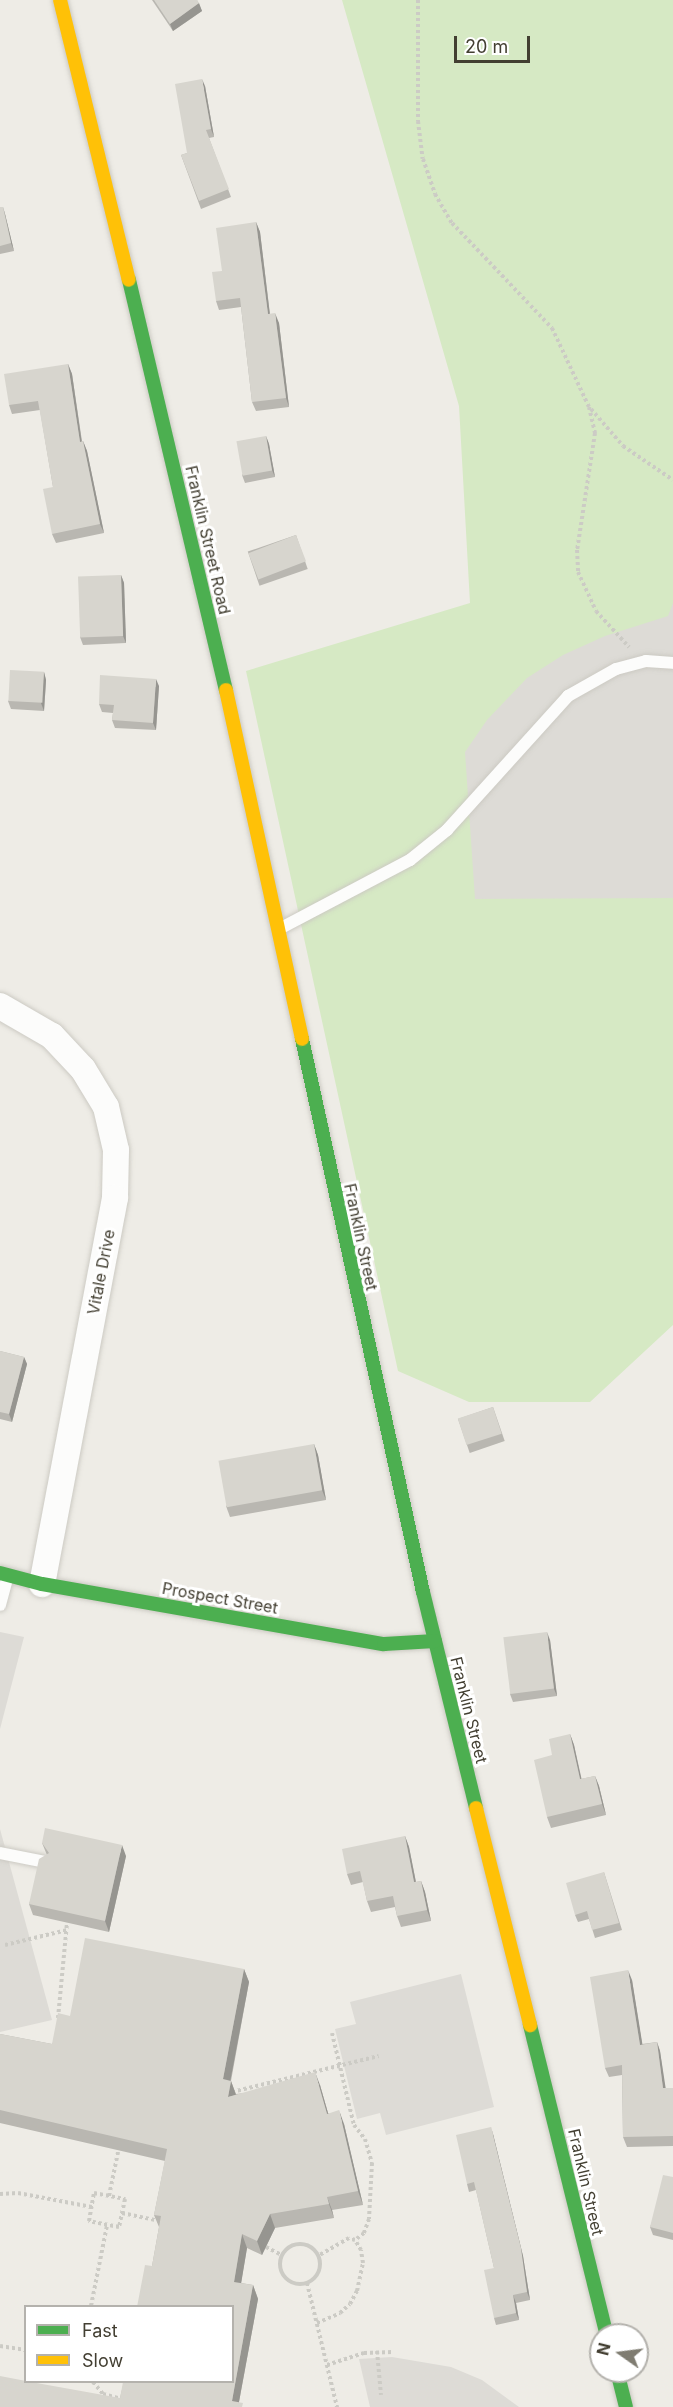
<!DOCTYPE html>
<style>
body{margin:0}
#map{position:relative;width:673px;height:2407px;overflow:hidden;background:#eeece6;font-family:Inter,sans-serif}
div>[style]{position:absolute}
[style*='--x']{left:calc(var(--x)*1px);top:calc(var(--y)*1px);width:calc(var(--w)*1px);rotate:calc(var(--a)*1deg)}
.green>*{inset:0;background:#d6e9c4}
.parking>*{inset:0;background:#dddbd6}
.path>*{height:4px;margin-top:-2px;transform-origin:0;background:repeating-linear-gradient(90deg,#cccbc5 0 3px,transparent 0 6px)}
.path>.ring{margin:-2px;padding:0;box-sizing:content-box;background:none;border:4px solid #cccbc5;border-radius:50%}
.roads{filter:drop-shadow(0 0 2px #cccac3) drop-shadow(0 0 2px #cccac3)}
.lane>*{height:12px;margin:-6px;padding:0 6px;transform-origin:6px;border-radius:6px;background:#fcfcfb}
.street>*{height:26px;margin:-13px;padding:0 13px;transform-origin:13px;border-radius:13px;background:#fcfcfb}
.fast>*{height:14px;margin:-7px;padding:0 7px;transform-origin:7px;border-radius:7px;background:#4caf50}
.slow>*{height:14px;margin:-7px;padding:0 7px;transform-origin:7px;border-radius:7px;background:#ffc107}
.wall>*{inset:0;background:#b9b7b1;transform-origin:0 0}
.shaded-wall>*{inset:0;background:#969590}
.building>*{inset:0;background:#d7d5ce;transform-origin:0 0}
span{translate:-50% -50%;white-space:nowrap;text-align:center;line-height:1.15;-webkit-text-stroke:6px #fff;paint-order:stroke}
.street-label{font-size:16px;color:#433f32}
.legend{position:absolute;left:24px;top:2305px;width:210px;height:78px;box-sizing:border-box;background:#fff;border:2px solid #b4b2ad;margin:0;padding:8px 10px;list-style:none;font-size:18px;color:#433f32}
.legend li{display:flex;align-items:center;gap:12px;height:30px}
.legend b{width:30px;border:2px solid #b4b2ad}
.north{position:absolute;left:589px;top:2323px;width:60px;height:60px;box-sizing:border-box;background:#fff;border:2px solid #b4b2ad;border-radius:50%;rotate:284deg;font-size:16px;font-weight:700;line-height:24px;text-align:center;color:#433f32}
.north::after{content:'';display:block;margin:auto;width:21px;height:27px;background:#7f7c71;clip-path:polygon(50% 0,100% 100%,50% 72%,0 100%)}
.scale{position:absolute;left:454px;top:36px;width:76px;height:27px;box-sizing:border-box;border:3px solid #433f32;border-top:0;padding-left:8px;font-size:18px;line-height:21px;white-space:nowrap;color:#433f32;-webkit-text-stroke:4px #fff;paint-order:stroke}
</style>
<div id="map">
<div class="green">
<div style="clip-path:polygon(342px 0,673px 0,673px 1325px,590px 1402px,469px 1402px,398px 1371px,246px 671px,470px 603px,459px 406px)"></div>
</div>
<div class="parking">
<div style="clip-path:polygon(673px 603px,673px 898px,475px 899px,465px 752px,487px 720px,527px 678px,563px 655px,605px 636px,668px 616px)"></div>
<div style="clip-path:polygon(0 1632px,24px 1637px,0 1729px)"></div>
<div style="clip-path:polygon(0 1829px,52px 2020px,0 2032px)"></div>
<div style="clip-path:polygon(461px 1974px,494px 2107px,386px 2135px,380px 2113px,357px 2119px,335px 2029px,356px 2024px,350px 2002px)"></div>
<div style="clip-path:polygon(392px 2357px,451px 2367px,482px 2380px,519px 2407px,370px 2407px,359px 2359px)"></div>
</div>
<div class="path">
<div style="--x:418;--y:0;--w:121;--a:90"></div>
<div style="--x:418;--y:121;--w:38;--a:83"></div>
<div style="--x:423;--y:159;--w:37;--a:71"></div>
<div style="--x:435;--y:194;--w:34;--a:60"></div>
<div style="--x:452;--y:223;--w:145;--a:46.4"></div>
<div style="--x:552;--y:328;--w:87;--a:64.9"></div>
<div style="--x:589;--y:407;--w:27;--a:77"></div>
<div style="--x:595;--y:433;--w:118;--a:98.7"></div>
<div style="--x:577;--y:550;--w:22;--a:87"></div>
<div style="--x:578;--y:572;--w:43;--a:65.2"></div>
<div style="--x:596;--y:611;--w:49;--a:47.5"></div>
<div style="--x:591;--y:409;--w:49;--a:49.1"></div>
<div style="--x:623;--y:446;--w:60;--a:34.2"></div>
<div style="--x:5;--y:1945;--w:64;--a:-13.6"></div>
<div style="--x:58;--y:2018;--w:95;--a:-84.6"></div>
<div style="--x:332;--y:2033;--w:95;--a:76.6"></div>
<div style="--x:354;--y:2125;--w:18;--a:52"></div>
<div style="--x:365;--y:2139;--w:25;--a:74"></div>
<div style="--x:372;--y:2163;--w:56;--a:93.1"></div>
<div style="--x:369;--y:2219;--w:15;--a:110"></div>
<div style="--x:364;--y:2233;--w:11;--a:142"></div>
<div style="--x:232;--y:2092;--w:151;--a:-13.8"></div>
<div style="--x:94;--y:2193;--w:32;--a:11"></div>
<div style="--x:125;--y:2199;--w:29;--a:102"></div>
<div style="--x:119;--y:2227;--w:31;--a:-169"></div>
<div style="--x:89;--y:2221;--w:28;--a:-80"></div>
<div style="--x:0;--y:2194;--w:18;--a:-3"></div>
<div style="--x:18;--y:2193;--w:75;--a:10.7"></div>
<div style="--x:109;--y:2196;--w:45;--a:-78.4"></div>
<div style="--x:122;--y:2213;--w:38;--a:12"></div>
<div class="ring" style="left:280px;top:2244px;width:36px;height:36px"></div>
<div style="--x:266;--y:2247;--w:18;--a:27"></div>
<div style="--x:307;--y:2283;--w:128;--a:76.4"></div>
<div style="--x:91;--y:2306;--w:83;--a:-78.8"></div>
<div style="--x:317;--y:2323;--w:25;--a:-23"></div>
<div style="--x:340;--y:2313;--w:13;--a:-42"></div>
<div style="--x:350;--y:2304;--w:15;--a:-62"></div>
<div style="--x:357;--y:2291;--w:29;--a:-78"></div>
<div style="--x:363;--y:2263;--w:13;--a:-99"></div>
<div style="--x:361;--y:2250;--w:12;--a:-121"></div>
<div style="--x:355;--y:2240;--w:6;--a:-162"></div>
<div style="--x:349;--y:2238;--w:34;--a:150"></div>
<div style="--x:0;--y:2346;--w:26;--a:9"></div>
<div style="--x:377;--y:2351;--w:44;--a:84.8"></div>
<div style="--x:327;--y:2365;--w:39;--a:-18"></div>
<div style="--x:364;--y:2353;--w:29;--a:-2"></div>
<div style="--x:93;--y:2382;--w:16;--a:50"></div>
<div style="--x:103;--y:2394;--w:23;--a:15"></div>
</div>
<div class="roads">
<div class="lane">
<div style="--x:281;--y:928;--w:146;--a:-27.8"></div>
<div style="--x:410;--y:860;--w:48;--a:-39"></div>
<div style="--x:447;--y:830;--w:181;--a:-47.9"></div>
<div style="--x:568;--y:696;--w:55;--a:-29.4"></div>
<div style="--x:616;--y:669;--w:31;--a:-15"></div>
<div style="--x:646;--y:661;--w:27;--a:4"></div>
<div style="--x:0;--y:1605;--w:31;--a:-75"></div>
<div style="--x:0;--y:1853;--w:46;--a:11.3"></div>
</div>
<div class="street">
<div style="--x:0;--y:1006;--w:60;--a:30"></div>
<div style="--x:52;--y:1036;--w:45;--a:46.8"></div>
<div style="--x:83;--y:1069;--w:44;--a:58.8"></div>
<div style="--x:106;--y:1107;--w:44;--a:76.9"></div>
<div style="--x:116;--y:1150;--w:48;--a:91.2"></div>
<div style="--x:115;--y:1198;--w:393;--a:100.7"></div>
</div>
<div class="fast">
<div style="--x:129;--y:280;--w:421;--a:76.7"></div>
<div style="--x:302;--y:1039;--w:566;--a:77.66"></div>
<div style="--x:423;--y:1592;--w:222;--a:76.2"></div>
<div style="--x:0;--y:1573;--w:43;--a:14.7"></div>
<div style="--x:42;--y:1584;--w:347;--a:10"></div>
<div style="--x:384;--y:1644;--w:51;--a:-3.4"></div>
<div style="--x:530;--y:2025;--w:319;--a:76.1"></div>
<div style="--x:617;--y:2371;--w:37;--a:76"></div>
</div>
<div class="slow">
<div style="--x:60;--y:0;--w:288;--a:76.2"></div>
<div style="--x:226;--y:690;--w:357;--a:77.7"></div>
<div style="--x:476;--y:1808;--w:224;--a:76"></div>
</div>
</div>
<div class="wall">
<div style="clip-path:polygon(152px 0,197px 0,202px 11px,173px 31px)"></div>
<div style="clip-path:polygon(205px 86px,214px 137px,209px 138px,231px 197px,201px 209px,181px 155px,187px 153px)"></div>
<div style="clip-path:polygon(0 207px,3px 207px,5px 214px,14px 251px,0 254px)"></div>
<div style="clip-path:polygon(256px 222px,260px 232px,270px 314px,279px 323px,289px 407px,256px 411px,252px 402px,241px 307px,219px 310px,216px 301px,222px 271px)"></div>
<div style="clip-path:polygon(68px 364px,72px 374px,82px 441px,83px 441px,87px 451px,104px 533px,56px 543px,52px 534px,53px 487px,40px 410px,12px 414px,9px 405px)"></div>
<div style="clip-path:polygon(266px 436px,269px 444px,275px 477px,245px 483px,242px 475px)"></div>
<div style="left:296px;top:535px;width:36px;height:51px;rotate:71deg"></div>
<div style="clip-path:polygon(121px 575px,124px 583px,126px 643px,83px 645px,80px 637px)"></div>
<div style="clip-path:polygon(44px 672px,46px 680px,44px 711px,11px 709px,8px 701px)"></div>
<div style="clip-path:polygon(159px 686px,156px 730px,115px 728px,112px 720px,113px 713px,102px 712px,99px 704px)"></div>
<div style="clip-path:polygon(0 1351px,24px 1357px,27px 1364px,12px 1422px,0 1419px)"></div>
<div style="left:493px;top:1407px;width:36px;height:37px;rotate:71deg"></div>
<div style="clip-path:polygon(314px 1444px,318px 1455px,326px 1500px,230px 1517px,226px 1506px)"></div>
<div style="clip-path:polygon(550px 1640px,557px 1696px,513px 1702px,510px 1694px)"></div>
<div style="clip-path:polygon(570px 1734px,574px 1745px,581px 1779px,595px 1776px,599px 1786px,606px 1815px,551px 1828px,547px 1817px,552px 1755px)"></div>
<div style="clip-path:polygon(405px 1836px,409px 1847px,416px 1882px,421px 1881px,425px 1892px,431px 1921px,401px 1927px,397px 1916px,395px 1907px,371px 1912px,367px 1901px,363px 1882px,351px 1885px,347px 1874px)"></div>
<div style="clip-path:polygon(42px 1843px,126px 1856px,109px 1932px,33px 1915px,29px 1904px,47px 1855px)"></div>
<div style="clip-path:polygon(604px 1872px,622px 1930px,595px 1938px,589px 1919px,578px 1922px,575px 1915px)"></div>
<div style="clip-path:polygon(244px 1969px,249px 1982px,231px 2081px,236px 2094px,320px 2085px,328px 2113px,344px 2124px,363px 2205px,332px 2210px,334px 2218px,275px 2228px,262px 2255px,247px 2248px,241px 2283px,253px 2285px,258px 2299px,239px 2402px,120px 2398px,152px 2266px,159px 2227px,154px 2215px,165px 2161px,0 2123px,0 2034px,52px 2044px,70px 2016px)"></div>
<div style="clip-path:polygon(632px 1980px,642px 2044px,657px 2042px,660px 2051px,665px 2088px,673px 2088px,673px 2146px,627px 2147px,623px 2137px,622px 2075px,609px 2077px,605px 2068px)"></div>
<div style="clip-path:polygon(493px 2134px,523px 2256px,530px 2300px,516px 2303px,519px 2320px,496px 2325px,494px 2318px,494px 2268px,476px 2190px,469px 2192px,467px 2184px)"></div>
<div style="clip-path:polygon(673px 2177px,673px 2240px,653px 2235px,650px 2227px)"></div>
</div>
<div class="shaded-wall">
<div style="clip-path:polygon(199px 3px,202px 11px,173px 31px,170px 24px)"></div>
<div style="clip-path:polygon(202px 79px,205px 86px,214px 137px,211px 129px)"></div>
<div style="clip-path:polygon(3px 207px,5px 214px,14px 251px,11px 243px)"></div>
<div style="clip-path:polygon(256px 222px,260px 232px,271px 324px,268px 314px)"></div>
<div style="clip-path:polygon(275px 313px,279px 323px,289px 407px,286px 398px)"></div>
<div style="clip-path:polygon(68px 364px,72px 374px,83px 451px,80px 442px)"></div>
<div style="clip-path:polygon(266px 436px,269px 444px,275px 477px,272px 470px)"></div>
<div style="clip-path:polygon(83px 441px,87px 451px,104px 533px,100px 524px)"></div>
<div style="clip-path:polygon(121px 575px,124px 583px,126px 643px,123px 636px)"></div>
<div style="clip-path:polygon(44px 672px,46px 680px,44px 711px,41px 703px)"></div>
<div style="clip-path:polygon(156px 679px,159px 686px,156px 730px,153px 723px)"></div>
<div style="clip-path:polygon(24px 1357px,27px 1364px,12px 1422px,9px 1414px)"></div>
<div style="clip-path:polygon(314px 1444px,318px 1455px,326px 1500px,322px 1490px)"></div>
<div style="clip-path:polygon(547px 1632px,550px 1640px,557px 1696px,554px 1689px)"></div>
<div style="clip-path:polygon(570px 1734px,574px 1745px,584px 1790px,580px 1779px)"></div>
<div style="clip-path:polygon(595px 1776px,599px 1786px,606px 1815px,602px 1804px)"></div>
<div style="clip-path:polygon(405px 1836px,409px 1847px,418px 1893px,414px 1882px)"></div>
<div style="clip-path:polygon(122px 1845px,126px 1856px,109px 1932px,105px 1921px)"></div>
<div style="clip-path:polygon(421px 1881px,425px 1892px,431px 1921px,427px 1910px)"></div>
<div style="clip-path:polygon(244px 1969px,249px 1982px,228px 2093px,223px 2079px)"></div>
<div style="clip-path:polygon(628px 1970px,632px 1980px,644px 2054px,640px 2045px)"></div>
<div style="clip-path:polygon(657px 2042px,660px 2051px,667px 2097px,663px 2088px)"></div>
<div style="clip-path:polygon(315px 2072px,320px 2085px,332px 2127px,327px 2114px)"></div>
<div style="clip-path:polygon(231px 2081px,236px 2095px,228px 2097px)"></div>
<div style="clip-path:polygon(339px 2110px,344px 2124px,363px 2205px,358px 2191px)"></div>
<div style="clip-path:polygon(491px 2127px,493px 2134px,523px 2256px,530px 2300px,527px 2292px)"></div>
<div style="clip-path:polygon(327px 2197px,332px 2210px,334px 2218px,329px 2204px)"></div>
<div style="clip-path:polygon(270px 2214px,275px 2228px,262px 2255px,257px 2241px)"></div>
<div style="clip-path:polygon(242px 2234px,247px 2248px,239px 2296px,234px 2282px)"></div>
<div style="clip-path:polygon(253px 2285px,258px 2299px,238px 2407px,232px 2401px)"></div>
<div style="clip-path:polygon(513px 2295px,516px 2303px,519px 2320px,516px 2313px)"></div>
</div>
<div class="building">
<div style="clip-path:polygon(154px 0,197px 0,199px 3px,170px 24px)"></div>
<div style="clip-path:polygon(202px 79px,211px 129px,206px 130px,229px 189px,199px 201px,181px 155px,187px 153px,175px 84px)"></div>
<div style="clip-path:polygon(0 207px,3px 207px,11px 243px,0 246px)"></div>
<div style="clip-path:polygon(256px 222px,268px 314px,275px 313px,286px 398px,252px 402px,240px 298px,216px 301px,212px 272px,222px 271px,216px 228px)"></div>
<div style="clip-path:polygon(68px 364px,80px 442px,83px 441px,100px 524px,52px 534px,43px 489px,53px 487px,38px 401px,9px 405px,4px 374px)"></div>
<div style="left:266px;top:436px;width:35px;height:30px;rotate:80deg"></div>
<div style="left:296px;top:535px;width:28px;height:51px;rotate:69deg"></div>
<div style="left:121px;top:575px;width:61px;height:43px;rotate:88deg"></div>
<div style="left:10px;top:670px;width:34px;height:31px;rotate:3deg"></div>
<div style="clip-path:polygon(100px 675px,156px 679px,153px 723px,112px 720px,114px 705px,99px 704px)"></div>
<div style="clip-path:polygon(0 1351px,24px 1357px,9px 1414px,0 1412px)"></div>
<div style="left:493px;top:1407px;width:28px;height:37px;rotate:72deg"></div>
<div style="left:314px;top:1444px;width:47px;height:97px;rotate:80deg"></div>
<div style="left:547px;top:1632px;width:57px;height:44px;rotate:83deg"></div>
<div style="clip-path:polygon(570px 1734px,580px 1779px,595px 1776px,602px 1804px,547px 1817px,534px 1760px,552px 1755px,549px 1739px)"></div>
<div style="clip-path:polygon(45px 1828px,122px 1845px,105px 1921px,29px 1904px,39px 1859px,49px 1853px,42px 1843px)"></div>
<div style="clip-path:polygon(405px 1836px,414px 1882px,421px 1881px,427px 1910px,397px 1916px,393px 1896px,367px 1901px,360px 1871px,347px 1874px,342px 1849px)"></div>
<div style="clip-path:polygon(604px 1872px,619px 1923px,592px 1930px,587px 1911px,575px 1915px,566px 1883px)"></div>
<div style="clip-path:polygon(85px 1938px,244px 1969px,223px 2079px,231px 2081px,228px 2097px,315px 2072px,327px 2114px,339px 2110px,358px 2191px,327px 2197px,329px 2204px,270px 2214px,257px 2241px,242px 2234px,234px 2282px,253px 2285px,232px 2401px,243px 2403px,242px 2407px,0 2407px,0 2376px,26px 2381px,26px 2382px,31px 2382px,120px 2398px,123px 2382px,232px 2382px,232px 2307px,137px 2307px,145px 2265px,152px 2266px,161px 2216px,154px 2215px,167px 2149px,0 2110px,0 2034px,52px 2044px,58px 2013px,70px 2016px)"></div>
<div style="clip-path:polygon(628px 1970px,640px 2045px,657px 2042px,663px 2088px,673px 2088px,673px 2136px,623px 2137px,622px 2065px,605px 2068px,590px 1977px)"></div>
<div style="clip-path:polygon(491px 2127px,521px 2248px,527px 2292px,513px 2295px,516px 2313px,494px 2318px,484px 2270px,494px 2268px,474px 2182px,467px 2184px,456px 2135px)"></div>
<div style="clip-path:polygon(663px 2175px,673px 2177px,673px 2233px,650px 2227px)"></div>
</div>
<div class="street-label">
<span style="left:208px;top:540px;rotate:77deg">Franklin Street Road</span>
<span style="left:361px;top:1237px;rotate:78deg">Franklin Street</span>
<span style="left:101px;top:1272px;rotate:-79deg">Vitale Drive</span>
<span style="left:220px;top:1598px;rotate:10deg">Prospect Street</span>
<span style="left:469px;top:1710px;rotate:76deg">Franklin Street</span>
<span style="left:586px;top:2182px;rotate:77deg">Franklin Street</span>
</div>
<ul class="legend">
<li><b style="height:8px;background:#4caf50"></b>Fast</li>
<li><b style="height:8px;background:#ffc107"></b>Slow</li>
</ul>
<div class="north">N</div>
<div class="scale">20 m</div>
</div>
